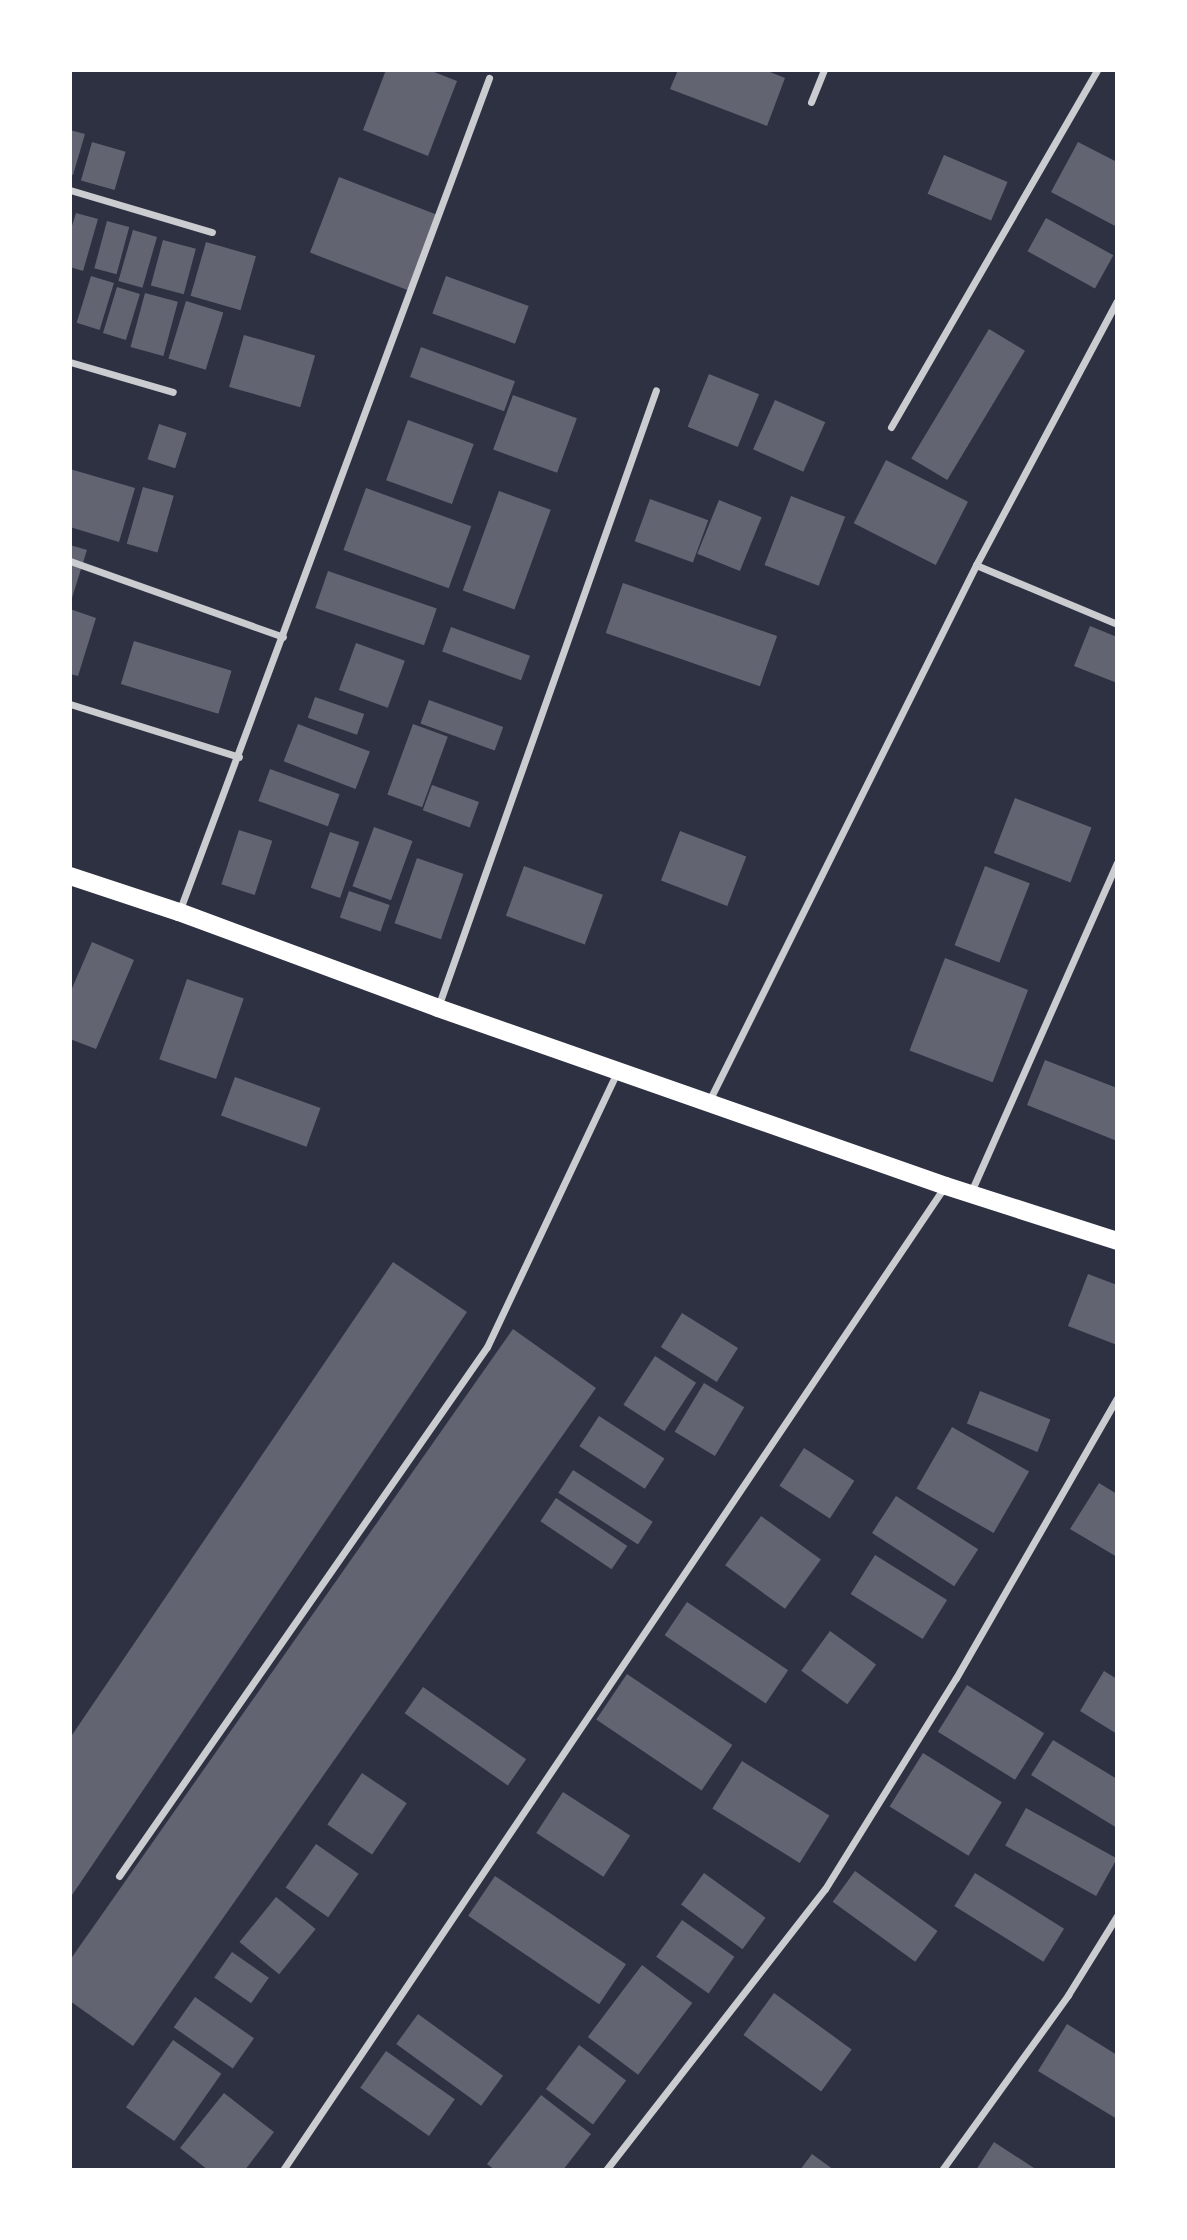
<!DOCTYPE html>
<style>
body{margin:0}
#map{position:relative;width:1187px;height:2240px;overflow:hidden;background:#2d3142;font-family:Overpass,sans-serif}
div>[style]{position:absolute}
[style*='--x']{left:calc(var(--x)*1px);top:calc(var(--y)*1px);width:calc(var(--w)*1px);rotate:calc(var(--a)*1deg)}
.building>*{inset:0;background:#626471;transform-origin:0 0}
.minor>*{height:7px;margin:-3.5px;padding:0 3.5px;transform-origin:3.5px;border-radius:3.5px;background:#caccd0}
.primary>*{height:18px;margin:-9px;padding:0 9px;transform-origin:9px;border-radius:9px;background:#fff}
span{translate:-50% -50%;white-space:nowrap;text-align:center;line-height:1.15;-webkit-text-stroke:7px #fff;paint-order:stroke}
.frame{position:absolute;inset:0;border:72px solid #fff;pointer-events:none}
</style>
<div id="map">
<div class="building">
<div style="clip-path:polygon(386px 70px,429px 70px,457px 81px,428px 156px,363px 130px)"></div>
<div style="clip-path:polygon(678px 70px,765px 70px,785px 78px,767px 126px,670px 89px)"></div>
<div style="clip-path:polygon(70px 130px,85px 134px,73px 175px,70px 174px)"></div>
<div style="left:92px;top:142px;width:35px;height:40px;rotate:16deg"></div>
<div style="clip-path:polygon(1078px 142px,1117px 162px,1117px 227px,1051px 192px)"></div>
<div style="left:944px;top:155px;width:69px;height:42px;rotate:23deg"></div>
<div style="left:339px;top:177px;width:105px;height:81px;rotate:21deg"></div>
<div style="clip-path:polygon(76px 213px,98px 219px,83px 271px,70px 267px,70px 232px)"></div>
<div style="left:1046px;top:218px;width:77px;height:38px;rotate:29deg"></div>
<div style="left:107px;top:221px;width:23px;height:49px;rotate:15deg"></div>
<div style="left:133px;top:230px;width:25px;height:53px;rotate:16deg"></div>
<div style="left:163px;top:240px;width:34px;height:47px;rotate:15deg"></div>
<div style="left:206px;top:242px;width:52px;height:56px;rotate:16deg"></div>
<div style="left:91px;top:276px;width:24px;height:49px;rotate:17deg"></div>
<div style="left:446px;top:276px;width:88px;height:40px;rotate:20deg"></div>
<div style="left:117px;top:287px;width:24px;height:48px;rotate:17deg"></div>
<div style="left:145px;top:293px;width:34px;height:56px;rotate:15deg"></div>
<div style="left:186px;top:301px;width:39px;height:60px;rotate:17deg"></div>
<div style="left:989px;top:329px;width:42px;height:151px;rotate:31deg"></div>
<div style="left:244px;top:335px;width:74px;height:54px;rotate:16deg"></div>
<div style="left:421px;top:347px;width:100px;height:32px;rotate:20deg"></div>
<div style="left:709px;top:374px;width:54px;height:57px;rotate:22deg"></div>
<div style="left:513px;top:395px;width:68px;height:58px;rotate:20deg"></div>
<div style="left:775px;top:400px;width:55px;height:54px;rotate:24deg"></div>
<div style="left:408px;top:420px;width:70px;height:64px;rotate:20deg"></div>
<div style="left:159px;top:424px;width:29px;height:37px;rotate:18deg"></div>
<div style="left:886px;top:460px;width:92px;height:71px;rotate:27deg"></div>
<div style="clip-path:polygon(70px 469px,135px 488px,119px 542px,70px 527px)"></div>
<div style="left:143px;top:487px;width:32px;height:59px;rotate:16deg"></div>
<div style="left:366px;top:488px;width:112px;height:66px;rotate:20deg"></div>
<div style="left:499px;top:491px;width:55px;height:106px;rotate:20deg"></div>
<div style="left:791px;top:496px;width:58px;height:74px;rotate:21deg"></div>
<div style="left:650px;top:499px;width:62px;height:45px;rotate:20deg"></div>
<div style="left:719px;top:500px;width:46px;height:58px;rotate:22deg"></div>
<div style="clip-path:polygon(70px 545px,87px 550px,71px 601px,70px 601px)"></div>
<div style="left:328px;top:571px;width:115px;height:39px;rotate:19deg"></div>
<div style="left:623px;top:583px;width:163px;height:53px;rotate:19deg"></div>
<div style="clip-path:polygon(70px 609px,96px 618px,78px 676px,70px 674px)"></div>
<div style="clip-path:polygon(1090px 626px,1117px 637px,1117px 683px,1074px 666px)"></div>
<div style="left:451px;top:627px;width:84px;height:26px;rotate:20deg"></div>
<div style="left:134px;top:641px;width:102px;height:45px;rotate:17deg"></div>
<div style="left:356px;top:643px;width:52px;height:50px;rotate:20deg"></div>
<div style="left:315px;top:697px;width:52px;height:22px;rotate:19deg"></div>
<div style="left:429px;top:700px;width:79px;height:25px;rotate:20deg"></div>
<div style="left:298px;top:724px;width:77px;height:40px;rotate:21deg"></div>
<div style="left:413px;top:724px;width:37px;height:75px;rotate:20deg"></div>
<div style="left:270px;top:769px;width:74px;height:34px;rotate:20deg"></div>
<div style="left:432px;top:785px;width:50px;height:27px;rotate:20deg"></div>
<div style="left:1015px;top:798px;width:82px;height:59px;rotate:21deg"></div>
<div style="left:374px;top:827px;width:41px;height:63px;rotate:20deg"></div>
<div style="left:239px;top:830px;width:35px;height:57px;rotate:18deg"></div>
<div style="left:680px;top:831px;width:71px;height:53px;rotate:21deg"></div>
<div style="left:330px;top:832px;width:31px;height:59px;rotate:19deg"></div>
<div style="left:417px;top:858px;width:49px;height:69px;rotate:19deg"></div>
<div style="left:524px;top:866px;width:84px;height:53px;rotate:20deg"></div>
<div style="left:985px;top:866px;width:48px;height:85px;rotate:21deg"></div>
<div style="left:349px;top:891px;width:43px;height:28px;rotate:19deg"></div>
<div style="clip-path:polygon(92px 942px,134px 960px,96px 1049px,70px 1039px,70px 993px)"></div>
<div style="left:945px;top:958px;width:89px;height:99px;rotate:21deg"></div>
<div style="left:187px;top:979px;width:60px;height:85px;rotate:19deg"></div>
<div style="clip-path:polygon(1045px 1060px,1117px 1088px,1117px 1141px,1027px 1105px)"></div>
<div style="left:235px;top:1077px;width:91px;height:41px;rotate:20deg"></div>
<div style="clip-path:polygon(393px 1262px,467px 1312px,70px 1898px,70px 1738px)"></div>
<div style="clip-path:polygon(1088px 1274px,1117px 1285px,1117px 1345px,1068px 1326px)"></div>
<div style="left:682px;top:1313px;width:66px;height:40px;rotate:32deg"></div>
<div style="clip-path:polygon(513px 1329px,596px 1388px,133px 2046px,70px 2001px,70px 1960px)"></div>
<div style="left:655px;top:1356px;width:49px;height:58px;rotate:33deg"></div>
<div style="left:704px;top:1383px;width:47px;height:57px;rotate:31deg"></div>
<div style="left:980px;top:1391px;width:76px;height:35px;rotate:22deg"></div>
<div style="left:599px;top:1416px;width:78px;height:36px;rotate:33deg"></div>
<div style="left:952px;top:1427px;width:89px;height:71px;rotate:30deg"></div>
<div style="left:804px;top:1448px;width:60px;height:45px;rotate:33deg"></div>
<div style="left:573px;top:1470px;width:95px;height:27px;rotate:33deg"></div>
<div style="clip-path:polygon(1099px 1483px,1117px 1494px,1117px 1557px,1070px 1529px)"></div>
<div style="left:896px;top:1496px;width:98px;height:44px;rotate:33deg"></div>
<div style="left:556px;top:1498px;width:86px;height:28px;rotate:34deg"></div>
<div style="left:761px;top:1516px;width:74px;height:61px;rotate:36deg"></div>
<div style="left:875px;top:1555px;width:85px;height:46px;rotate:32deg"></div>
<div style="left:687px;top:1602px;width:122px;height:40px;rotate:34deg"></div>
<div style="left:830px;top:1631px;width:57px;height:49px;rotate:36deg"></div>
<div style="clip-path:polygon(1104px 1671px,1117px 1679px,1117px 1734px,1080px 1711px)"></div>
<div style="left:627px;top:1674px;width:127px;height:55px;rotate:34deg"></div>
<div style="left:967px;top:1685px;width:91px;height:55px;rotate:32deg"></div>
<div style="left:423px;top:1687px;width:126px;height:32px;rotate:35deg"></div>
<div style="clip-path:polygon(1053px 1740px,1117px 1779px,1117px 1828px,1031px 1775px)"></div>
<div style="left:923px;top:1753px;width:93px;height:63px;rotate:32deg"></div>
<div style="left:742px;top:1761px;width:103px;height:56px;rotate:32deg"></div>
<div style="left:362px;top:1773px;width:54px;height:62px;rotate:34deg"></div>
<div style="left:563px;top:1792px;width:80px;height:49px;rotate:33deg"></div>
<div style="left:1026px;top:1808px;width:104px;height:43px;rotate:29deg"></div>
<div style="left:316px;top:1844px;width:52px;height:53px;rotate:35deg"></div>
<div style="left:855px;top:1871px;width:102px;height:38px;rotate:36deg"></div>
<div style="left:704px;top:1873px;width:76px;height:39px;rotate:36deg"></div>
<div style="left:975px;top:1873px;width:105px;height:39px;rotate:32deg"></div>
<div style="left:495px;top:1876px;width:158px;height:48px;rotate:34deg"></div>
<div style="left:276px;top:1897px;width:51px;height:58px;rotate:39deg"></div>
<div style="left:682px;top:1920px;width:64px;height:45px;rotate:35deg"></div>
<div style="left:232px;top:1952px;width:45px;height:31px;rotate:35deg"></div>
<div style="left:642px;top:1965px;width:63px;height:90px;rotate:37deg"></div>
<div style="left:774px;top:1993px;width:96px;height:52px;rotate:36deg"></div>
<div style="left:195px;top:1997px;width:72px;height:37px;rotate:35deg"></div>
<div style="left:418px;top:2014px;width:105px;height:37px;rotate:36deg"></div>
<div style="clip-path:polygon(1067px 2024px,1117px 2055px,1117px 2119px,1038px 2071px)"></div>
<div style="left:173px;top:2040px;width:59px;height:82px;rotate:35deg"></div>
<div style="left:579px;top:2045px;width:59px;height:55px;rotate:37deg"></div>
<div style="left:386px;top:2051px;width:84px;height:45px;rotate:35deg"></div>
<div style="clip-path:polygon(224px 2093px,274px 2132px,245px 2170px,208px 2170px,180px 2148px)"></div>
<div style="clip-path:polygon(541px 2095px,591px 2134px,563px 2170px,495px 2170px,487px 2164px)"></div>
<div style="clip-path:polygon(994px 2142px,1037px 2170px,976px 2170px)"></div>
<div style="clip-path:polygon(812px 2154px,834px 2170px,800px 2170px)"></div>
</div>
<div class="minor">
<div style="--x:811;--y:102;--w:35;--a:-68"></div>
<div style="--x:70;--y:190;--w:148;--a:16.5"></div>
<div style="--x:70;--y:362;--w:107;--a:16.2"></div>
<div style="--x:891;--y:427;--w:412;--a:-60"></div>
<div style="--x:70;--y:561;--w:226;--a:19.6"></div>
<div style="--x:976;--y:565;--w:153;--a:22.7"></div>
<div style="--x:70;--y:704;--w:177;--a:17.4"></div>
<div style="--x:179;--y:912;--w:890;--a:-69.61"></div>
<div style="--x:438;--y:1007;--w:654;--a:-70.54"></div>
<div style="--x:709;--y:1101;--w:599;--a:-63.52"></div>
<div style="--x:976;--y:565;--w:299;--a:-61.9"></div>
<div style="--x:971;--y:1192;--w:360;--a:-66.1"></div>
<div style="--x:119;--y:1876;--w:644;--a:-55.18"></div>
<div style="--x:487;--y:1347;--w:304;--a:-64.7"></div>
<div style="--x:283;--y:2170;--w:1186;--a:-56.07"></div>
<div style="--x:606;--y:2170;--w:356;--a:-52.1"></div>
<div style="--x:825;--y:1889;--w:248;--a:-58.2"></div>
<div style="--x:956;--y:1678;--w:323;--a:-60.1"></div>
<div style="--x:942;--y:2170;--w:216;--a:-54.2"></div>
<div style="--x:1068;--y:1995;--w:93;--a:-58.2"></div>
</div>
<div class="primary">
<div style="--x:70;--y:876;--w:115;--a:18.3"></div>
<div style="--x:179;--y:912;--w:276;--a:20.3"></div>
<div style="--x:438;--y:1008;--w:538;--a:19.31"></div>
<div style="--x:946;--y:1186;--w:180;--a:17.8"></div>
</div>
<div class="frame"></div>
</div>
